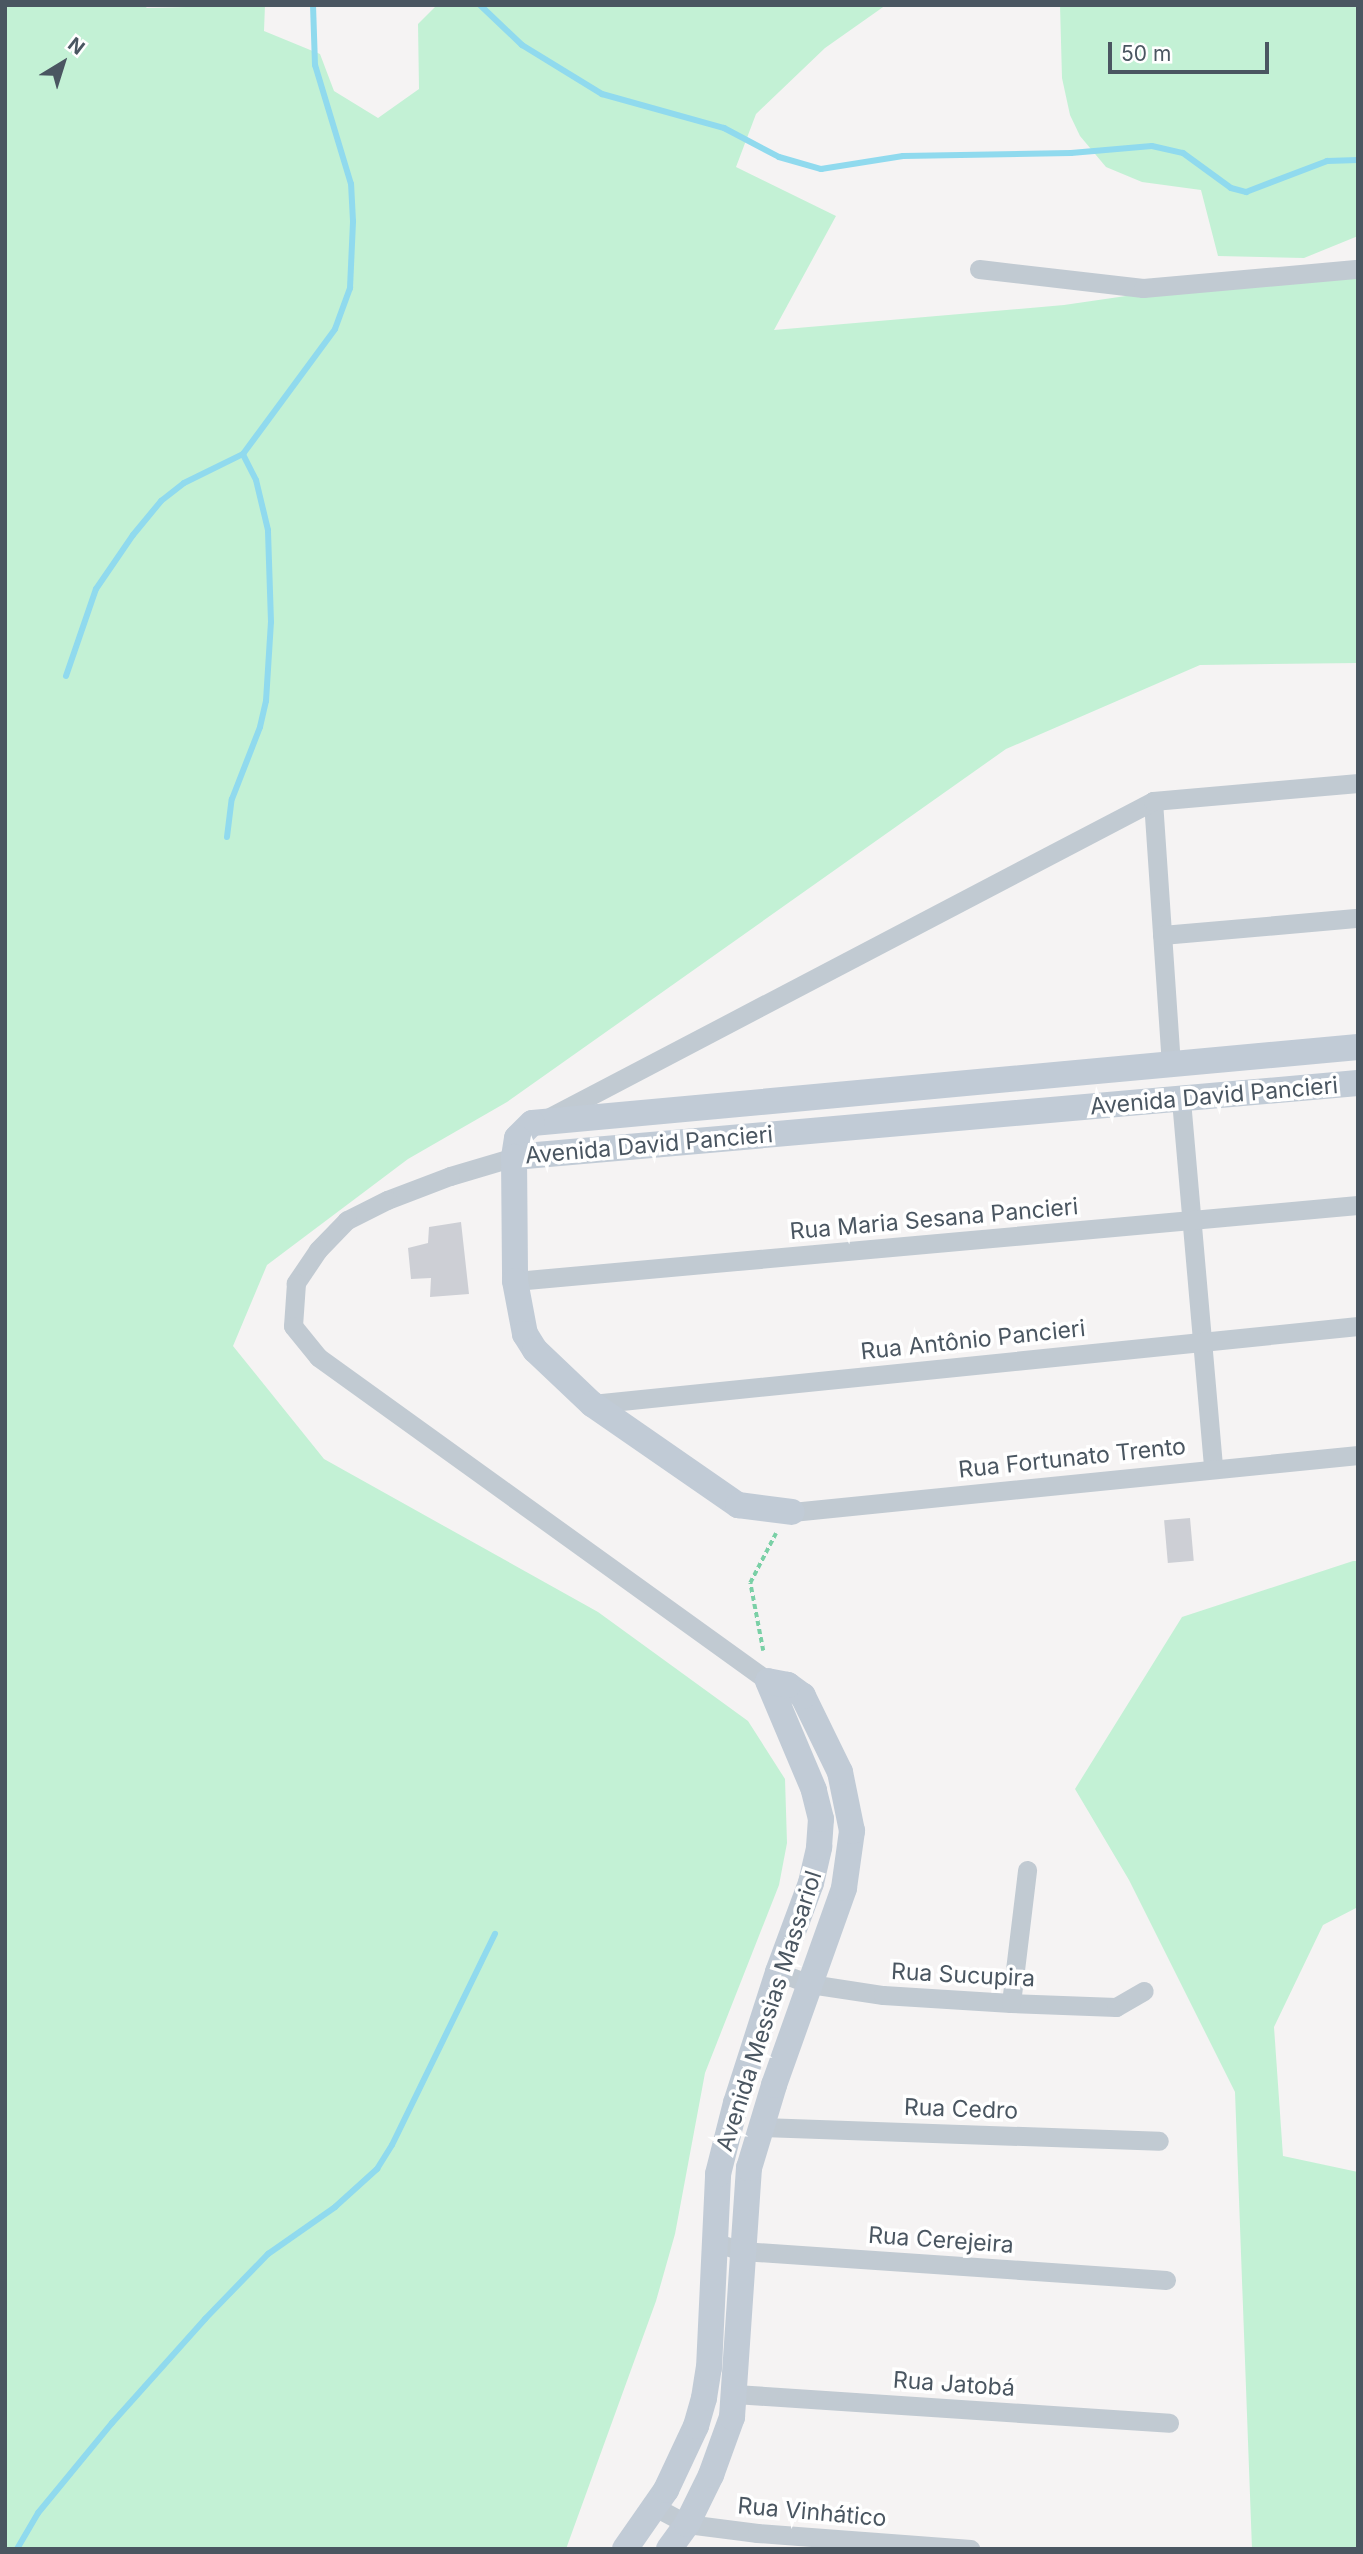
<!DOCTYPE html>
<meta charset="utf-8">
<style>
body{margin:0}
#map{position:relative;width:1363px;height:2554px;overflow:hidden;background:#f5f3f3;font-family:Inter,sans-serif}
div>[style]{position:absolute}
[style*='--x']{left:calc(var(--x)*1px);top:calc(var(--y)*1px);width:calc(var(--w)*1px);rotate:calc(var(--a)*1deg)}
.green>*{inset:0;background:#c3f1d5}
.stream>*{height:6px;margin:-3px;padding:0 3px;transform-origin:3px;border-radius:3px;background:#90daee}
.building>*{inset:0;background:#cdcfd5;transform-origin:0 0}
.path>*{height:3.5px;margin-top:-1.75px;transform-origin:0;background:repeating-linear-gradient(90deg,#7ad0a6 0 5px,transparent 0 8.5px)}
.street>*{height:19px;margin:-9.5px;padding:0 9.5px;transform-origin:9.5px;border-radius:9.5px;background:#c1cad2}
.secondary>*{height:26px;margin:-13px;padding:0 13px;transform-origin:13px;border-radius:13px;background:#c1cbd6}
span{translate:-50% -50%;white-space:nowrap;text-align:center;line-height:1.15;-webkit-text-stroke:7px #fff;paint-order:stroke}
.street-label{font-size:23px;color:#4a5661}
.frame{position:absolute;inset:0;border:7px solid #4a5661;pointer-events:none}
.north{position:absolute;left:28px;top:28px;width:70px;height:70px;-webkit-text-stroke:5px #fff;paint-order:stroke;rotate:38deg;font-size:19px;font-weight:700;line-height:28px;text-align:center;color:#4a5661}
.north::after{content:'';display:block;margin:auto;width:24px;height:32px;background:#4a5661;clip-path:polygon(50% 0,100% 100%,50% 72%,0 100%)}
.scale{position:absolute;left:1108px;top:42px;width:161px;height:32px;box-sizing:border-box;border:4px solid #4a5661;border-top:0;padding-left:9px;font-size:21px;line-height:24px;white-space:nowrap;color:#4a5661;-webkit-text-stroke:5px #fff;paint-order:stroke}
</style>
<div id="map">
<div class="green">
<div style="clip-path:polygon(5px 5px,143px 5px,147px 8px,265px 5px,264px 31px,320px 54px,334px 91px,378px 118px,419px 89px,418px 24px,437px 5px,886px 5px,825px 48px,756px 114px,736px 167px,836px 216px,774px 330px,1064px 305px,1291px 272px,1358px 277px,1358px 663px,1200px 665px,1006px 749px,507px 1102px,408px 1159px,267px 1265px,233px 1346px,324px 1459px,598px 1612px,748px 1721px,785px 1779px,787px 1843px,779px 1885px,705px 2073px,675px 2234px,656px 2301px,566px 2549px,5px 2549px)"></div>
<div style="clip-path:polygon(1060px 5px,1358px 5px,1358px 236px,1304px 258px,1218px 256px,1201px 190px,1142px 182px,1106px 167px,1080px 136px,1070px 115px,1062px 78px)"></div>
<div style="clip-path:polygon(1353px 1561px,1358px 1561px,1358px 1907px,1323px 1925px,1274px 2027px,1283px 2156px,1358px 2172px,1358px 2549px,1252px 2549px,1235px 2092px,1129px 1880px,1075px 1789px,1182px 1617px)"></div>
</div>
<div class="stream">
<div style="--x:480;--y:5;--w:58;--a:43.6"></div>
<div style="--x:522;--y:45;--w:94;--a:31.5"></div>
<div style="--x:602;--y:94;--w:127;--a:15.6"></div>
<div style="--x:724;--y:128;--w:62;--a:27.8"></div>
<div style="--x:779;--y:157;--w:44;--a:15.9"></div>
<div style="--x:821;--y:169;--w:83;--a:-9"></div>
<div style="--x:903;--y:156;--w:168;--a:-1"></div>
<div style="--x:1071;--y:153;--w:81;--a:-4.9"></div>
<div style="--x:1152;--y:146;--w:32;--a:13"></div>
<div style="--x:1183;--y:153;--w:59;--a:36.1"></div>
<div style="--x:1231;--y:188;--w:16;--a:15"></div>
<div style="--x:1246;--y:192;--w:87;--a:-20.9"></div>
<div style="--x:1327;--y:161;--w:31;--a:-2"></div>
<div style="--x:66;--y:676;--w:92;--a:-71"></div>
<div style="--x:96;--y:589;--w:65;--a:-55.6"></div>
<div style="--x:133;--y:535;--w:44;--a:-50.5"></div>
<div style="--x:161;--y:501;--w:29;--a:-38"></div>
<div style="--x:184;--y:483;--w:66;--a:-26.2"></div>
<div style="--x:243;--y:454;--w:155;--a:-53.6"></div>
<div style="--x:335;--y:329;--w:44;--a:-69.9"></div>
<div style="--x:350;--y:288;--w:67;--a:-87.4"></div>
<div style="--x:353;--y:221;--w:37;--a:-93"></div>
<div style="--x:351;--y:184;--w:124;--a:-106.8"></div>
<div style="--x:315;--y:65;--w:60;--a:-91.9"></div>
<div style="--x:227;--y:837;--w:38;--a:-83"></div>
<div style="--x:232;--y:799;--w:77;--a:-68.7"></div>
<div style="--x:260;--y:727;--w:27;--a:-77"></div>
<div style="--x:266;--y:701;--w:79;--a:-86.4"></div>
<div style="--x:271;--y:622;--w:92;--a:-91.9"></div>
<div style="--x:268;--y:530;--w:51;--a:-103.5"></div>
<div style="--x:256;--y:480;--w:29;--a:-117"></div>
<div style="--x:17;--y:2549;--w:42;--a:-59.7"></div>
<div style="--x:38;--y:2513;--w:117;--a:-50.6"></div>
<div style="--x:112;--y:2423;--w:140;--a:-48.2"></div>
<div style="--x:205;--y:2319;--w:91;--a:-45.9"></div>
<div style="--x:268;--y:2254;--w:82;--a:-35"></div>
<div style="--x:335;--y:2207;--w:57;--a:-42.1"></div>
<div style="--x:377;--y:2169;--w:28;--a:-58"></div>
<div style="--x:392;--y:2145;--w:235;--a:-64"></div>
</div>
<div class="building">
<div style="clip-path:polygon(461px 1222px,469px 1294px,430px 1297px,431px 1278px,411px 1279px,408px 1248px,428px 1243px,429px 1227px)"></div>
<div style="left:1190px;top:1518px;width:43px;height:26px;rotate:85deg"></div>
</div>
<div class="path">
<div style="--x:763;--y:1651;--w:69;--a:-100.8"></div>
<div style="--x:750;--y:1583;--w:56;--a:-62.5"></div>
</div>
<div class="street">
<div style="--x:979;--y:269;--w:165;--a:6.6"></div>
<div style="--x:1143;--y:288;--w:216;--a:-5.1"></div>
<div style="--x:1153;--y:801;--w:265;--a:86.1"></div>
<div style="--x:1162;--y:935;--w:197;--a:-5"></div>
<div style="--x:1181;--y:1100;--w:370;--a:85"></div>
<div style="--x:548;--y:1118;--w:683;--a:-27.65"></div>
<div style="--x:1153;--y:801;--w:206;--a:-5"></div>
<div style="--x:514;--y:1157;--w:67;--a:163.5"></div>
<div style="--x:450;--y:1176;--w:67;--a:159.1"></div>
<div style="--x:387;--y:1200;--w:45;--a:153.4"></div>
<div style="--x:347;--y:1220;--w:42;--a:134"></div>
<div style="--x:318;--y:1250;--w:40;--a:124"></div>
<div style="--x:296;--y:1283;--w:43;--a:94"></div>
<div style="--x:293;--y:1326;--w:40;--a:51"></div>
<div style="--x:318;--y:1357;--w:555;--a:35.75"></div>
<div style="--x:515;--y:1281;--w:846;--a:-5.15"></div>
<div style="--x:592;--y:1404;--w:770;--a:-5.81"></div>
<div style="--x:792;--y:1512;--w:569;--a:-5.75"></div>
<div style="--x:778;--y:1972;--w:34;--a:21"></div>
<div style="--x:810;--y:1984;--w:74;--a:8.6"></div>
<div style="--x:883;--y:1995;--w:128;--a:3.6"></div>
<div style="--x:1011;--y:2003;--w:105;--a:2.2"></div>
<div style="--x:1116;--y:2007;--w:32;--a:-30"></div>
<div style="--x:1011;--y:2003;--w:134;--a:-83.1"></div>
<div style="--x:762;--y:2127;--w:397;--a:2"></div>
<div style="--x:714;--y:2242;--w:29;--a:18"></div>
<div style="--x:742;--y:2251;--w:425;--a:3.9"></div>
<div style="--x:735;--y:2394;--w:435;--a:3.8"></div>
<div style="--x:655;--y:2507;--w:36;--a:28"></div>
<div style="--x:687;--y:2524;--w:71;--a:7.3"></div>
<div style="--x:757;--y:2533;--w:214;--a:4.3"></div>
</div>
<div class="secondary">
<div style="--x:1358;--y:1047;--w:829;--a:174.74"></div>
<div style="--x:532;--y:1123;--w:21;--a:135"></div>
<div style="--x:517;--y:1138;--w:19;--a:99"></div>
<div style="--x:514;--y:1157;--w:847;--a:-5.01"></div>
<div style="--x:514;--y:1157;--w:124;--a:89.5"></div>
<div style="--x:515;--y:1281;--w:54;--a:79.3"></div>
<div style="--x:525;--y:1334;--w:19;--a:58"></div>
<div style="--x:535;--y:1350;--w:79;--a:43.5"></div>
<div style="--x:592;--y:1404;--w:178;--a:34.7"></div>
<div style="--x:738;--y:1505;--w:54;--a:7.4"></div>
<div style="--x:625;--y:2549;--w:72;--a:-55.2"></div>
<div style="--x:666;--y:2490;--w:71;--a:-64.9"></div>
<div style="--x:696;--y:2426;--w:29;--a:-74"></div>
<div style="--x:704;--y:2398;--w:30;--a:-81"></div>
<div style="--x:709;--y:2368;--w:194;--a:-87.3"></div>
<div style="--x:718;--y:2174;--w:73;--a:-75.8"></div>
<div style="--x:736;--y:2103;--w:138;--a:-72.2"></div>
<div style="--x:778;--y:1972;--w:95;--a:-69.7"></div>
<div style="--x:811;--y:1883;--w:37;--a:-77"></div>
<div style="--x:819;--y:1847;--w:28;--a:-86"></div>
<div style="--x:821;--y:1819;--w:30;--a:-104"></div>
<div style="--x:814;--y:1790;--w:118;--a:-112.9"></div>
<div style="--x:669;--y:2549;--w:31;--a:-54"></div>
<div style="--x:687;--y:2524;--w:55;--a:-63.9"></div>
<div style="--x:711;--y:2475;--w:62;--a:-70.1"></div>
<div style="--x:732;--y:2417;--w:250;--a:-86.1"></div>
<div style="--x:749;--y:2168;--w:87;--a:-73.2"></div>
<div style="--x:774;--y:2085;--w:209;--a:-70.4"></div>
<div style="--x:844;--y:1888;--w:58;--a:-82"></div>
<div style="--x:852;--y:1831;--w:60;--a:-101.5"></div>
<div style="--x:840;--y:1772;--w:85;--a:-116"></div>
<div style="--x:803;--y:1696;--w:19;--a:-144"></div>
<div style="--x:788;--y:1685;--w:20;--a:-169"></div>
</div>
<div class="street-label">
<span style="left:1214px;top:1096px;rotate:-5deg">Avenida David Pancieri</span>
<span style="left:649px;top:1145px;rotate:-5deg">Avenida David Pancieri</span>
<span style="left:934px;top:1219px;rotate:-5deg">Rua Maria Sesana Pancieri</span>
<span style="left:973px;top:1340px;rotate:-6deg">Rua Antônio Pancieri</span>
<span style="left:1072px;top:1458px;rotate:-6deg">Rua Fortunato Trento</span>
<span style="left:963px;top:1975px;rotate:3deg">Rua Sucupira</span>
<span style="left:769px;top:2011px;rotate:-72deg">Avenida Messias Massariol</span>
<span style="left:961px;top:2109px;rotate:2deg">Rua Cedro</span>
<span style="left:941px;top:2240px;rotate:4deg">Rua Cerejeira</span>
<span style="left:954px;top:2384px;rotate:4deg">Rua Jatobá</span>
<span style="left:812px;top:2512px;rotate:5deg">Rua Vinhático</span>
</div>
<div class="frame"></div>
<div class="north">N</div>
<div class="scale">50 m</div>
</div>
